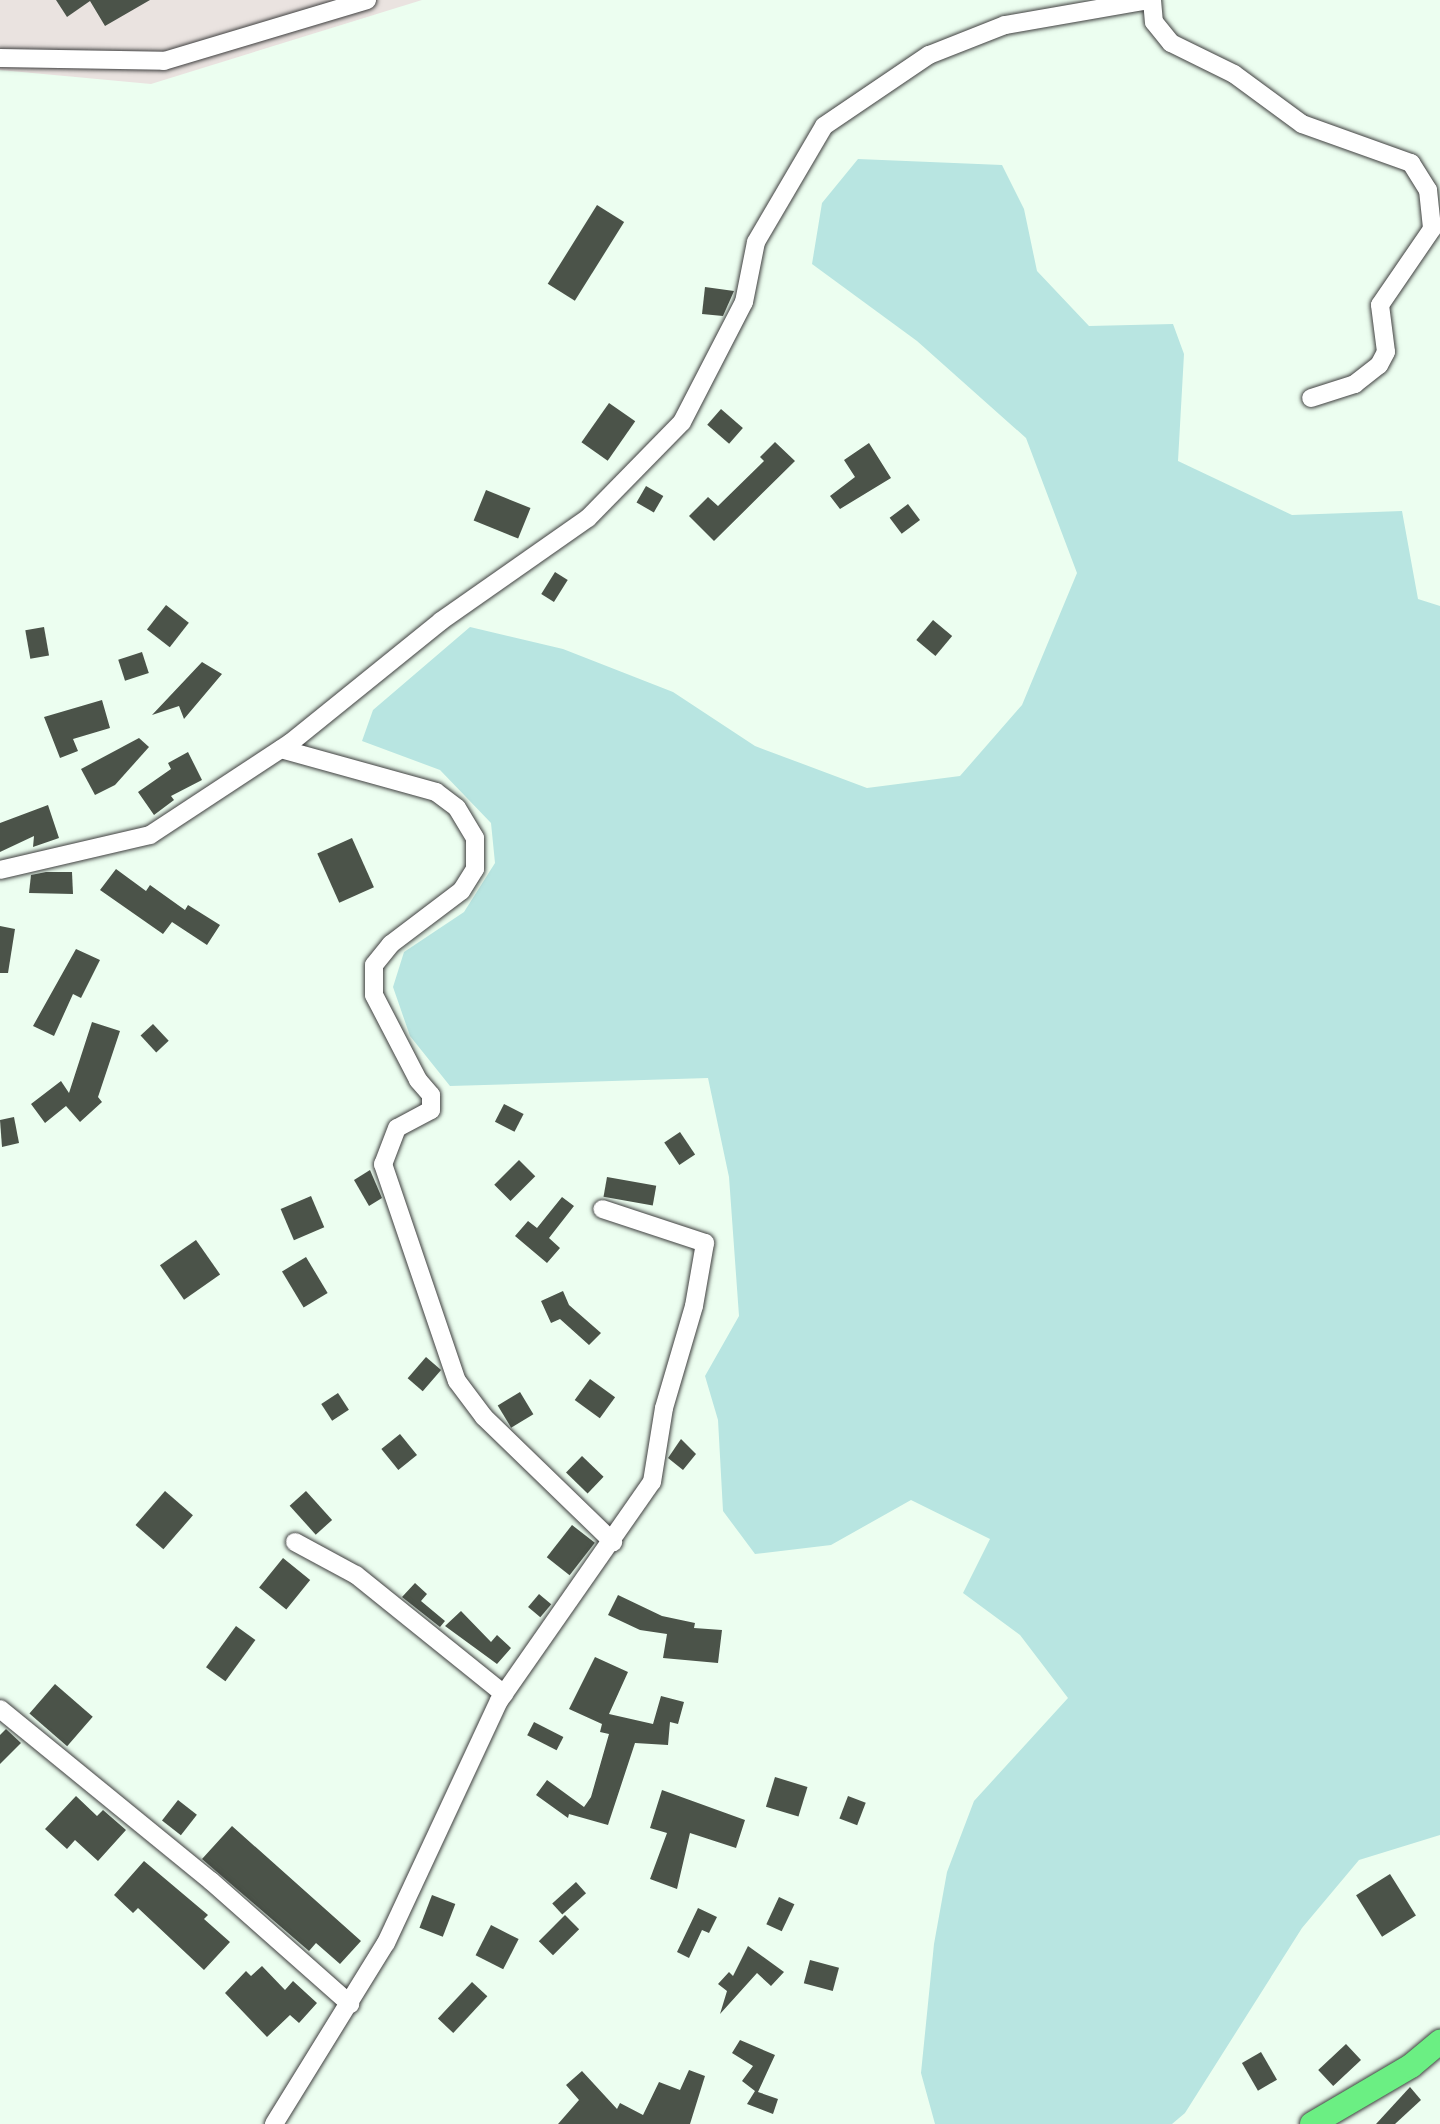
<!DOCTYPE html>
<style>
body{margin:0}
#map{position:relative;width:1440px;height:2124px;overflow:hidden;background:#ecfef0;font-family:"PT Serif",serif}
div>[style]{position:absolute}
[style*='--x']{left:calc(var(--x)*1px);top:calc(var(--y)*1px);width:calc(var(--w)*1px);rotate:calc(var(--a)*1deg)}
.industrial>*{inset:0;background:#eae3e0}
.green>*{inset:0;background:#b8e5e1}
.building>*{inset:0;background:#4b5349;transform-origin:0 0}
.roads{filter:drop-shadow(0 0 2px #3f3f3f) drop-shadow(0 0 2px #3f3f3f)}
.minor>*{height:18px;margin:-9px;padding:0 9px;transform-origin:9px;border-radius:9px;background:#fff}
.major>*{height:24px;margin:-12px;padding:0 12px;transform-origin:12px;border-radius:12px;background:#6bef83}
span{translate:-50% -50%;white-space:nowrap;text-align:center;line-height:1.15;-webkit-text-stroke:8px #fff;paint-order:stroke}
</style>
<div id="map">
<div class="industrial">
<div style="clip-path:polygon(0 0,422px 0,151px 84px,0 70px)"></div>
</div>
<div class="green">
<div style="clip-path:polygon(858px 159px,1002px 165px,1024px 209px,1037px 271px,1089px 326px,1173px 324px,1184px 354px,1178px 461px,1292px 515px,1402px 511px,1418px 599px,1440px 606px,1440px 1835px,1359px 1860px,1302px 1928px,1185px 2113px,1172px 2124px,935px 2124px,921px 2073px,934px 1944px,947px 1872px,974px 1801px,1068px 1698px,1020px 1635px,963px 1593px,990px 1539px,911px 1500px,831px 1545px,755px 1554px,723px 1511px,718px 1420px,705px 1376px,739px 1316px,729px 1177px,708px 1078px,450px 1086px,410px 1036px,393px 987px,404px 952px,464px 912px,495px 863px,491px 823px,440px 770px,362px 741px,373px 710px,470px 627px,563px 649px,673px 692px,755px 746px,867px 788px,960px 776px,1022px 705px,1077px 573px,1026px 438px,917px 341px,812px 264px,822px 203px)"></div>
</div>
<div class="building">
<div style="clip-path:polygon(56px 0,150px 0,105px 26px,90px 1px,67px 17px)"></div>
<div style="left:597px;top:205px;width:32px;height:93px;rotate:32deg"></div>
<div style="clip-path:polygon(705px 287px,734px 291px,723px 316px,702px 314px)"></div>
<div style="left:609px;top:403px;width:32px;height:48px;rotate:35deg"></div>
<div style="left:721px;top:409px;width:29px;height:21px;rotate:41deg"></div>
<div style="clip-path:polygon(775px 442px,795px 461px,714px 541px,689px 516px,708px 497px,718px 506px,764px 461px,760px 457px)"></div>
<div style="clip-path:polygon(869px 443px,891px 478px,840px 509px,830px 496px,855px 477px,844px 460px)"></div>
<div style="left:646px;top:486px;width:20px;height:19px;rotate:30deg"></div>
<div style="left:486px;top:490px;width:48px;height:33px;rotate:22deg"></div>
<div style="left:908px;top:504px;width:20px;height:23px;rotate:53deg"></div>
<div style="left:555px;top:572px;width:15px;height:26px;rotate:32deg"></div>
<div style="left:166px;top:605px;width:29px;height:31px;rotate:38deg"></div>
<div style="left:933px;top:620px;width:25px;height:26px;rotate:40deg"></div>
<div style="left:44px;top:627px;width:29px;height:19px;rotate:80deg"></div>
<div style="left:142px;top:652px;width:22px;height:25px;rotate:72deg"></div>
<div style="clip-path:polygon(202px 662px,222px 674px,184px 719px,179px 706px,152px 715px)"></div>
<div style="clip-path:polygon(102px 700px,110px 728px,73px 739px,78px 751px,60px 758px,44px 717px)"></div>
<div style="clip-path:polygon(139px 738px,149px 747px,115px 785px,95px 795px,81px 769px)"></div>
<div style="clip-path:polygon(188px 752px,202px 780px,171px 796px,174px 800px,154px 815px,138px 792px,171px 769px,168px 763px)"></div>
<div style="clip-path:polygon(48px 805px,59px 838px,33px 847px,34px 836px,0 852px,0 823px)"></div>
<div style="left:352px;top:838px;width:54px;height:38px;rotate:66deg"></div>
<div style="clip-path:polygon(116px 869px,146px 891px,150px 885px,185px 910px,188px 905px,220px 925px,207px 945px,172px 922px,163px 934px,100px 890px)"></div>
<div style="clip-path:polygon(46px 872px,72px 872px,73px 894px,29px 893px,31px 875px)"></div>
<div style="clip-path:polygon(0 926px,15px 929px,8px 973px,0 973px)"></div>
<div style="clip-path:polygon(76px 949px,100px 960px,81px 998px,73px 994px,54px 1036px,33px 1026px)"></div>
<div style="clip-path:polygon(92px 1022px,120px 1031px,98px 1097px,102px 1102px,80px 1122px,66px 1106px,45px 1123px,31px 1104px,61px 1081px,69px 1093px)"></div>
<div style="left:153px;top:1024px;width:23px;height:17px;rotate:47deg"></div>
<div style="left:504px;top:1104px;width:22px;height:20px;rotate:27deg"></div>
<div style="clip-path:polygon(14px 1117px,19px 1143px,2px 1147px,0 1120px)"></div>
<div style="left:680px;top:1132px;width:27px;height:19px;rotate:56deg"></div>
<div style="left:519px;top:1160px;width:23px;height:35px;rotate:45deg"></div>
<div style="clip-path:polygon(370px 1170px,382px 1198px,369px 1206px,354px 1180px)"></div>
<div style="left:607px;top:1177px;width:50px;height:20px;rotate:10deg"></div>
<div style="left:311px;top:1196px;width:34px;height:33px;rotate:67deg"></div>
<div style="clip-path:polygon(562px 1197px,574px 1206px,549px 1238px,560px 1248px,547px 1263px,515px 1236px,528px 1221px,537px 1228px)"></div>
<div style="left:196px;top:1240px;width:42px;height:44px;rotate:55deg"></div>
<div style="left:306px;top:1257px;width:42px;height:28px;rotate:59deg"></div>
<div style="clip-path:polygon(563px 1291px,569px 1305px,601px 1333px,589px 1345px,560px 1319px,551px 1323px,541px 1301px)"></div>
<div style="left:426px;top:1357px;width:20px;height:28px;rotate:41deg"></div>
<div style="left:590px;top:1379px;width:31px;height:26px;rotate:36deg"></div>
<div style="left:520px;top:1392px;width:26px;height:26px;rotate:59deg"></div>
<div style="left:338px;top:1393px;width:20px;height:20px;rotate:57deg"></div>
<div style="left:400px;top:1434px;width:27px;height:24px;rotate:51deg"></div>
<div style="clip-path:polygon(681px 1439px,696px 1454px,683px 1470px,668px 1458px)"></div>
<div style="left:582px;top:1456px;width:30px;height:23px;rotate:44deg"></div>
<div style="left:165px;top:1491px;width:37px;height:45px;rotate:41deg"></div>
<div style="left:306px;top:1491px;width:39px;height:22px;rotate:48deg"></div>
<div style="left:572px;top:1525px;width:29px;height:41px;rotate:38deg"></div>
<div style="left:283px;top:1558px;width:35px;height:38px;rotate:39deg"></div>
<div style="clip-path:polygon(415px 1583px,427px 1594px,421px 1601px,445px 1621px,440px 1627px,402px 1597px)"></div>
<div style="left:539px;top:1594px;width:16px;height:17px;rotate:40deg"></div>
<div style="clip-path:polygon(618px 1595px,662px 1616px,695px 1623px,694px 1628px,722px 1630px,718px 1663px,663px 1658px,667px 1634px,640px 1630px,608px 1615px)"></div>
<div style="clip-path:polygon(461px 1611px,491px 1642px,497px 1635px,511px 1648px,497px 1664px,445px 1626px)"></div>
<div style="left:236px;top:1626px;width:24px;height:51px;rotate:36deg"></div>
<div style="clip-path:polygon(595px 1657px,628px 1672px,609px 1714px,653px 1724px,661px 1696px,684px 1702px,678px 1724px,670px 1722px,668px 1745px,635px 1743px,608px 1825px,569px 1814px,568px 1818px,536px 1795px,547px 1780px,584px 1807px,591px 1797px,609px 1734px,600px 1732px,602px 1724px,569px 1709px)"></div>
<div style="left:55px;top:1684px;width:50px;height:39px;rotate:41deg"></div>
<div style="left:534px;top:1722px;width:33px;height:15px;rotate:27deg"></div>
<div style="clip-path:polygon(6px 1729px,21px 1743px,0 1764px,0 1735px)"></div>
<div style="left:775px;top:1777px;width:34px;height:31px;rotate:17deg"></div>
<div style="clip-path:polygon(662px 1790px,745px 1820px,736px 1848px,690px 1833px,677px 1889px,650px 1879px,667px 1833px,650px 1828px)"></div>
<div style="clip-path:polygon(76px 1796px,97px 1816px,103px 1810px,126px 1830px,98px 1861px,75px 1840px,67px 1849px,45px 1829px)"></div>
<div style="left:848px;top:1796px;width:19px;height:24px;rotate:21deg"></div>
<div style="left:178px;top:1800px;width:24px;height:26px;rotate:38deg"></div>
<div style="clip-path:polygon(232px 1826px,361px 1941px,340px 1964px,316px 1943px,309px 1951px,202px 1859px)"></div>
<div style="clip-path:polygon(144px 1861px,208px 1915px,204px 1919px,230px 1942px,204px 1970px,138px 1908px,133px 1913px,114px 1895px)"></div>
<div style="left:1390px;top:1874px;width:49px;height:40px;rotate:58deg"></div>
<div style="left:576px;top:1882px;width:15px;height:32px;rotate:48deg"></div>
<div style="left:432px;top:1895px;width:25px;height:35px;rotate:21deg"></div>
<div style="left:779px;top:1897px;width:17px;height:30px;rotate:25deg"></div>
<div style="clip-path:polygon(698px 1908px,717px 1917px,709px 1933px,702px 1930px,689px 1958px,677px 1952px)"></div>
<div style="left:565px;top:1915px;width:20px;height:37px;rotate:45deg"></div>
<div style="left:491px;top:1925px;width:31px;height:34px;rotate:27deg"></div>
<div style="clip-path:polygon(748px 1946px,784px 1972px,771px 1986px,757px 1973px,720px 2014px,727px 1991px,718px 1984px,729px 1972px,733px 1976px)"></div>
<div style="left:810px;top:1960px;width:30px;height:24px;rotate:15deg"></div>
<div style="clip-path:polygon(262px 1966px,285px 1990px,293px 1981px,317px 2003px,299px 2023px,290px 2015px,267px 2037px,225px 1993px,246px 1971px,251px 1976px)"></div>
<div style="left:472px;top:1982px;width:21px;height:50px;rotate:43deg"></div>
<div style="clip-path:polygon(740px 2040px,775px 2055px,758px 2092px,778px 2099px,773px 2114px,747px 2104px,755px 2091px,742px 2081px,753px 2066px,732px 2053px)"></div>
<div style="left:1346px;top:2044px;width:22px;height:38px;rotate:47deg"></div>
<div style="left:1261px;top:2052px;width:32px;height:22px;rotate:60deg"></div>
<div style="clip-path:polygon(689px 2070px,705px 2076px,690px 2124px,558px 2124px,579px 2100px,566px 2085px,582px 2071px,617px 2109px,620px 2103px,643px 2115px,659px 2082px,680px 2090px)"></div>
<div style="clip-path:polygon(1410px 2087px,1421px 2100px,1395px 2124px,1376px 2124px)"></div>
</div>
<div class="roads">
<div class="minor">
<div style="--x:1152;--y:0;--w:22;--a:85"></div>
<div style="--x:1154;--y:22;--w:27;--a:51"></div>
<div style="--x:1171;--y:43;--w:70;--a:26.2"></div>
<div style="--x:1234;--y:74;--w:84;--a:36.3"></div>
<div style="--x:1302;--y:124;--w:116;--a:19.7"></div>
<div style="--x:1411;--y:163;--w:32;--a:58"></div>
<div style="--x:1428;--y:190;--w:39;--a:84"></div>
<div style="--x:1432;--y:229;--w:92;--a:124.4"></div>
<div style="--x:1380;--y:305;--w:47;--a:82.7"></div>
<div style="--x:1386;--y:352;--w:15;--a:118"></div>
<div style="--x:1379;--y:365;--w:31;--a:142"></div>
<div style="--x:1355;--y:384;--w:46;--a:162.3"></div>
<div style="--x:0;--y:58;--w:164;--a:1"></div>
<div style="--x:164;--y:61;--w:212;--a:-16.7"></div>
<div style="--x:281;--y:749;--w:161;--a:15.5"></div>
<div style="--x:436;--y:792;--w:26;--a:37"></div>
<div style="--x:457;--y:808;--w:35;--a:59"></div>
<div style="--x:475;--y:838;--w:31;--a:90"></div>
<div style="--x:475;--y:869;--w:26;--a:122"></div>
<div style="--x:461;--y:891;--w:88;--a:142.9"></div>
<div style="--x:391;--y:944;--w:27;--a:129"></div>
<div style="--x:374;--y:965;--w:30;--a:90"></div>
<div style="--x:374;--y:995;--w:96;--a:62.6"></div>
<div style="--x:418;--y:1080;--w:20;--a:49"></div>
<div style="--x:431;--y:1095;--w:15;--a:90"></div>
<div style="--x:431;--y:1110;--w:38;--a:152"></div>
<div style="--x:397;--y:1128;--w:39;--a:111"></div>
<div style="--x:383;--y:1164;--w:229;--a:71.2"></div>
<div style="--x:457;--y:1381;--w:45;--a:53.1"></div>
<div style="--x:484;--y:1417;--w:180;--a:44.1"></div>
<div style="--x:0;--y:870;--w:154;--a:-13.1"></div>
<div style="--x:150;--y:835;--w:168;--a:-33.3"></div>
<div style="--x:290;--y:743;--w:194;--a:-38.9"></div>
<div style="--x:441;--y:621;--w:179;--a:-35"></div>
<div style="--x:588;--y:518;--w:134;--a:-45.6"></div>
<div style="--x:682;--y:422;--w:135;--a:-62.7"></div>
<div style="--x:744;--y:302;--w:61;--a:-78.7"></div>
<div style="--x:756;--y:242;--w:134;--a:-59.6"></div>
<div style="--x:824;--y:126;--w:127;--a:-34.1"></div>
<div style="--x:929;--y:55;--w:82;--a:-21.5"></div>
<div style="--x:1005;--y:25;--w:145;--a:-9.9"></div>
<div style="--x:295;--y:1542;--w:69;--a:28.4"></div>
<div style="--x:356;--y:1575;--w:190;--a:38.8"></div>
<div style="--x:0;--y:1709;--w:272;--a:39.2"></div>
<div style="--x:211;--y:1881;--w:186;--a:41.5"></div>
<div style="--x:274;--y:2124;--w:213;--a:-58.3"></div>
<div style="--x:386;--y:1943;--w:267;--a:-65"></div>
<div style="--x:499;--y:1701;--w:267;--a:-55.1"></div>
<div style="--x:652;--y:1482;--w:75;--a:-80.8"></div>
<div style="--x:664;--y:1408;--w:106;--a:-73.6"></div>
<div style="--x:694;--y:1306;--w:64;--a:-80.1"></div>
<div style="--x:705;--y:1243;--w:108;--a:-161.7"></div>
</div>
<div class="major">
<div style="--x:1312;--y:2124;--w:115;--a:-30.4"></div>
<div style="--x:1411;--y:2066;--w:38;--a:-40"></div>
</div>
</div>
</div>
